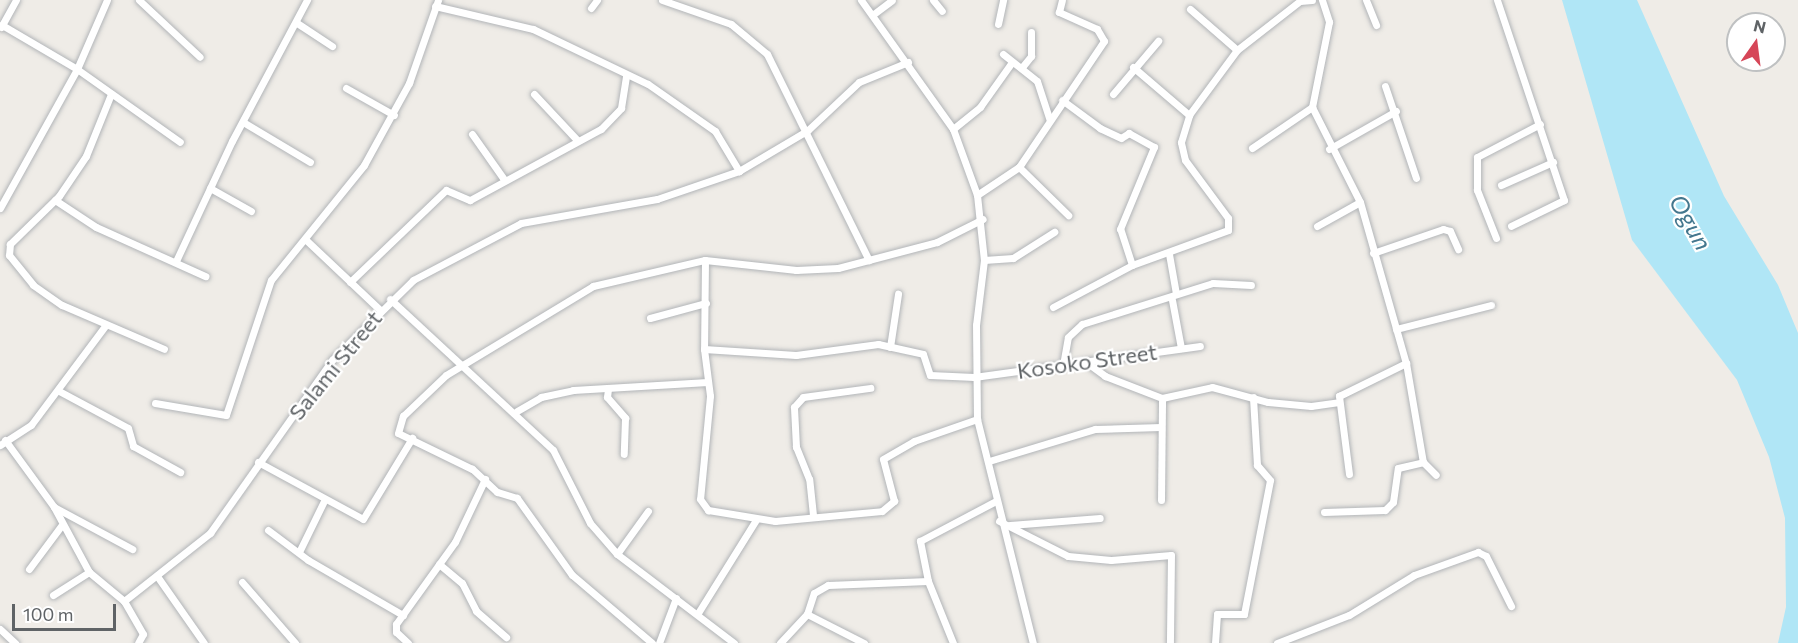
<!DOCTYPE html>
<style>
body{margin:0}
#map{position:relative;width:1798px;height:643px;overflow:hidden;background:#efece7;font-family:Commissioner,sans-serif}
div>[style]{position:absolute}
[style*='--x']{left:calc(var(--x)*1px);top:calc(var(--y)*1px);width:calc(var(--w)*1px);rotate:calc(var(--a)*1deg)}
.water>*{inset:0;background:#b0e6f6}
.roads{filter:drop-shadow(0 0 2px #b2b5b8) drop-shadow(0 0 2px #b2b5b8)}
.minor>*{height:7px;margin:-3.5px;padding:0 3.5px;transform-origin:3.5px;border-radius:3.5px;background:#fff}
span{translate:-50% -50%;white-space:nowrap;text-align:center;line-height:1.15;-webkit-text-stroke:4.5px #fff;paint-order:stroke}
.street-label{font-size:22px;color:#5f6366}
.water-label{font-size:24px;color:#44778e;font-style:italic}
.north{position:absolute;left:1726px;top:12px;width:60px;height:60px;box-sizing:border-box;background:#fff;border:2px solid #bfc1c2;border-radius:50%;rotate:14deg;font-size:16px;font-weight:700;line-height:24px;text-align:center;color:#5f6366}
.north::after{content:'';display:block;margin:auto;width:21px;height:27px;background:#d64658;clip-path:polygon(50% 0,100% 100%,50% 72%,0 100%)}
.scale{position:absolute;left:12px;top:604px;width:104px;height:27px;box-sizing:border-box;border:3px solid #5f6366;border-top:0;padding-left:8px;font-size:18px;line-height:21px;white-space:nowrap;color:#5f6366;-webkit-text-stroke:4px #fff;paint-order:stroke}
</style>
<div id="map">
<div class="water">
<div style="clip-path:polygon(1562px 0,1637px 0,1724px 196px,1778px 285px,1798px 333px,1798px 643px,1778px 643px,1786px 607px,1785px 518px,1769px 457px,1737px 380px,1632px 240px)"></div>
</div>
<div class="roads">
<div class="minor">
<div style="--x:139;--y:0;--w:83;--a:43.1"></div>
<div style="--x:662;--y:0;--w:73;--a:19.2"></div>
<div style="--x:731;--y:24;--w:47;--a:39.8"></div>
<div style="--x:767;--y:54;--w:230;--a:63.7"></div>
<div style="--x:861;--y:0;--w:158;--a:54.5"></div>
<div style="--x:953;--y:129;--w:70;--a:70"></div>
<div style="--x:977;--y:195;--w:65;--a:83.9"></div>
<div style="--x:984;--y:260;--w:65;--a:97"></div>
<div style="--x:976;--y:325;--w:94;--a:89.4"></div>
<div style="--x:977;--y:419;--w:231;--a:76"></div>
<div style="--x:933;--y:0;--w:14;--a:51"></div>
<div style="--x:1322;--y:0;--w:23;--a:72"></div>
<div style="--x:1329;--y:22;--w:87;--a:101.3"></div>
<div style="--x:1312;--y:107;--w:106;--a:63.2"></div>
<div style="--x:1360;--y:202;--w:167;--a:74.1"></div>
<div style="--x:1406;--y:363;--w:100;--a:80.3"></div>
<div style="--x:1423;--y:462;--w:18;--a:45"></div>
<div style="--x:1366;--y:0;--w:27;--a:68"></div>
<div style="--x:1497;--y:0;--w:211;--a:71.5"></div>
<div style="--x:1564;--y:200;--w:59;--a:153.9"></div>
<div style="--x:435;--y:6;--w:101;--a:13.2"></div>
<div style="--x:533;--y:29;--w:127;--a:25.6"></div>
<div style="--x:648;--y:84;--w:82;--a:35"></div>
<div style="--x:715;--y:131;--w:47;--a:59"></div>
<div style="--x:591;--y:8;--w:10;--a:-53"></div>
<div style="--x:1190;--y:9;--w:62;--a:41.1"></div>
<div style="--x:875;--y:13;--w:21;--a:-37"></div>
<div style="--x:297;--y:23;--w:42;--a:33.3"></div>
<div style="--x:998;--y:24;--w:25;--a:-78"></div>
<div style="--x:2;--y:25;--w:87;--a:30.4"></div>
<div style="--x:77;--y:69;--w:126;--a:35.3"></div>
<div style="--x:1;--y:27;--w:31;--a:-61"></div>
<div style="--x:1003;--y:54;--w:43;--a:38.5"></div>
<div style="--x:1037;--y:81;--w:40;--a:72"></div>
<div style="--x:1023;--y:66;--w:13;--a:-51"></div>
<div style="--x:1031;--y:56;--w:24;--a:-90"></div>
<div style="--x:1133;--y:67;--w:74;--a:40.6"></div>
<div style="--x:1189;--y:115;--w:81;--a:-53.6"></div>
<div style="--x:1237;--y:50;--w:80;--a:-37.9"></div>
<div style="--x:1300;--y:1;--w:12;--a:-5"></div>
<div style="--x:1385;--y:86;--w:97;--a:71.4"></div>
<div style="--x:346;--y:88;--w:55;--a:29.4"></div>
<div style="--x:111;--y:94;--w:67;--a:112"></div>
<div style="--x:86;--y:156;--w:48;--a:124"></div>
<div style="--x:59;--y:196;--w:69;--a:135.6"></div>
<div style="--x:10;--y:244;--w:11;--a:95"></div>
<div style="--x:9;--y:255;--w:38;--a:51"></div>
<div style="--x:33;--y:285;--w:35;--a:35"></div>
<div style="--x:62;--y:305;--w:111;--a:23.3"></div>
<div style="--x:534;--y:94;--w:63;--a:46.9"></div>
<div style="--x:1113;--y:94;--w:70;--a:-49.7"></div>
<div style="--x:243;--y:122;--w:78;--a:30.8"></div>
<div style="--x:953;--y:129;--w:35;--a:-39"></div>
<div style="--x:980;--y:107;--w:55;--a:-54.6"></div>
<div style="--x:472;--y:134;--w:54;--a:54.8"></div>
<div style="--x:1252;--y:148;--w:73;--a:-34.3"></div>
<div style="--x:1329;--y:149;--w:77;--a:-29.6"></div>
<div style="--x:1019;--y:167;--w:69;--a:44.4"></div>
<div style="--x:1501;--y:185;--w:57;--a:-23.9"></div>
<div style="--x:210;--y:188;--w:47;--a:29.3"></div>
<div style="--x:977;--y:195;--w:50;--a:-33.7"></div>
<div style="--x:1019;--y:167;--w:152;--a:-56"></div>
<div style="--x:1104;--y:41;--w:14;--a:-120"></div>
<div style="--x:1097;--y:29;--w:42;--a:-155.9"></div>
<div style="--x:1059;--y:12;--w:12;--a:-76"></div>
<div style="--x:55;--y:200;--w:49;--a:33.4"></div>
<div style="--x:96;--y:227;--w:120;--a:24.2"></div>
<div style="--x:0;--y:208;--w:159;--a:-61"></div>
<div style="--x:77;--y:69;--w:75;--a:-66.5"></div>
<div style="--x:1317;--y:226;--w:49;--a:-29.2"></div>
<div style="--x:1496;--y:238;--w:52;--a:-111.6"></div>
<div style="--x:1477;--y:190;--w:33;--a:-90"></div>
<div style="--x:1477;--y:157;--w:71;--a:-27.6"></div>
<div style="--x:305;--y:239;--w:102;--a:43.4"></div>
<div style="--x:1373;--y:253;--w:74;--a:-18.9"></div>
<div style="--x:1443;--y:229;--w:7;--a:16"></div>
<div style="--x:1450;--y:231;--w:20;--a:66"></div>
<div style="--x:1169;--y:254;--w:40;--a:80"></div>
<div style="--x:705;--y:260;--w:89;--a:90.6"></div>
<div style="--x:704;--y:349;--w:47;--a:82.7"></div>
<div style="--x:710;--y:396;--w:103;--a:95.5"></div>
<div style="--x:700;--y:499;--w:14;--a:54"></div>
<div style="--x:708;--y:510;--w:68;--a:9.3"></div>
<div style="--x:775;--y:521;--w:107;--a:-5.3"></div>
<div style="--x:882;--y:511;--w:16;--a:-40"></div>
<div style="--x:894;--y:501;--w:43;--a:-104.7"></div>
<div style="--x:883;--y:459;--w:36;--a:-30"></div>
<div style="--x:914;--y:441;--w:67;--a:-19.2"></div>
<div style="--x:984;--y:260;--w:29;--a:-4"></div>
<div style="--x:1013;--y:258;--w:49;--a:-32.4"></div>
<div style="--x:176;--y:261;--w:132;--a:-65"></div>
<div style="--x:232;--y:141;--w:160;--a:-62"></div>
<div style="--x:1132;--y:265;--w:102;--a:-20"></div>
<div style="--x:1228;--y:230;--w:12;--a:-90"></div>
<div style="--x:1228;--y:218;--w:72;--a:-126.6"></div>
<div style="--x:1185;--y:160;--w:18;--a:-103"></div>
<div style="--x:1181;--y:142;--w:28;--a:-73"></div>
<div style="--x:350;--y:282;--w:133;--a:-43.8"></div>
<div style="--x:446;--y:190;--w:26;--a:23"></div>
<div style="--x:470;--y:200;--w:149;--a:-28.5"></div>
<div style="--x:601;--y:129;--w:29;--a:-46"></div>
<div style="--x:621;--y:108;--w:33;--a:-81"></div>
<div style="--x:390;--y:299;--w:222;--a:42.8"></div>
<div style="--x:553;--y:450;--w:82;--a:63.1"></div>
<div style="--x:590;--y:523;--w:41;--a:48.9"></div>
<div style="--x:617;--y:554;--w:147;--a:37.3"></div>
<div style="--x:1172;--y:300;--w:49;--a:79.4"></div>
<div style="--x:1053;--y:307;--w:89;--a:-28"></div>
<div style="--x:1132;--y:265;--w:38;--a:-108"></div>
<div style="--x:1120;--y:229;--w:89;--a:-67.5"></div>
<div style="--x:1154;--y:147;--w:29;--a:-151"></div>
<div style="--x:1129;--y:133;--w:9;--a:148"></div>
<div style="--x:1121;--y:138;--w:23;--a:-155"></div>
<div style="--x:1100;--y:128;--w:47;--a:-143.6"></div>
<div style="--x:650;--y:318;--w:58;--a:-15"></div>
<div style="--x:1396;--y:329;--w:98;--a:-14.2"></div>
<div style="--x:890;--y:347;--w:54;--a:-81.4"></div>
<div style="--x:704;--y:349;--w:92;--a:3.7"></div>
<div style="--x:796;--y:355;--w:83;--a:-7.6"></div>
<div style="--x:878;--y:344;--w:46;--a:12.5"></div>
<div style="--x:923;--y:354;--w:22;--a:72"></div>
<div style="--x:930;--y:375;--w:44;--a:2.6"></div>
<div style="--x:974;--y:377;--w:228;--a:-7.8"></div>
<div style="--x:1086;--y:362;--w:24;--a:36"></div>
<div style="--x:1105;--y:376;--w:61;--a:21.1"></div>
<div style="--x:1162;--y:398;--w:51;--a:-12.4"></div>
<div style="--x:1212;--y:387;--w:58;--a:15"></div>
<div style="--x:1268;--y:402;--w:43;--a:5.3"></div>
<div style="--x:1311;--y:406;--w:28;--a:-8"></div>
<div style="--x:1063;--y:365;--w:28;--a:-80"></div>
<div style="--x:1068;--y:337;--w:19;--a:-43"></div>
<div style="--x:1082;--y:324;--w:137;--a:-17.4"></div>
<div style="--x:1213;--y:283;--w:38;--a:3"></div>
<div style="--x:608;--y:389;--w:8;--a:97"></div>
<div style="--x:607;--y:397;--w:28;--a:49"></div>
<div style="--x:625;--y:418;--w:36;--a:92"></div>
<div style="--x:59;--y:391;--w:78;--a:28.2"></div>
<div style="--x:128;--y:428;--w:19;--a:74"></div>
<div style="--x:133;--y:446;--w:54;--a:29"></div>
<div style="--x:155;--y:403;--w:72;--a:9.6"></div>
<div style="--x:226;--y:415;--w:142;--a:-71.6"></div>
<div style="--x:271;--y:280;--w:148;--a:-51"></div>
<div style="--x:364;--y:165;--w:94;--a:-61.2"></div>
<div style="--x:409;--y:83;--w:88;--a:-70.7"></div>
<div style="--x:517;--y:411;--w:28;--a:-30"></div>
<div style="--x:541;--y:397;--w:33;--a:-12"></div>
<div style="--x:573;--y:390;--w:135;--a:-3.4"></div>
<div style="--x:5;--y:440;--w:83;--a:53.8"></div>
<div style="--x:54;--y:507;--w:74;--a:61.7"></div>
<div style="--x:89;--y:572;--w:45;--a:39.6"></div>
<div style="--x:124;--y:601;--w:38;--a:60"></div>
<div style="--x:143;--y:634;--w:10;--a:119"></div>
<div style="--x:0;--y:445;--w:37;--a:-33"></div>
<div style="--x:31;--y:425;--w:124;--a:-53.2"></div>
<div style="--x:989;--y:461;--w:111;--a:-16.8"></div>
<div style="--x:1095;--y:429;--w:66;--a:-1.7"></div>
<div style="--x:258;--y:462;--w:119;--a:28.5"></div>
<div style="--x:363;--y:519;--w:95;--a:-58.8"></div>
<div style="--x:1349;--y:474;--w:79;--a:-97.3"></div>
<div style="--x:1339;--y:396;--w:75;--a:-26.2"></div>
<div style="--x:1161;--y:500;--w:102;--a:-89.4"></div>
<div style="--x:54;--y:507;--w:89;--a:28.3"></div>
<div style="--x:1324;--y:512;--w:61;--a:-1.9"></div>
<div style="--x:1385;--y:510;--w:11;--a:-45"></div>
<div style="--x:1393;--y:502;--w:34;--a:-82"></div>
<div style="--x:1398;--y:468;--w:26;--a:-13"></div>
<div style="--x:813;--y:515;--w:36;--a:-96"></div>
<div style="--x:809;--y:479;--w:35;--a:-112"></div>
<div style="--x:796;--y:447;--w:40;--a:-92.9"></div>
<div style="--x:794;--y:407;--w:13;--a:-48"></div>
<div style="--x:803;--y:397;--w:68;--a:-7.7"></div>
<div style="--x:999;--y:521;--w:77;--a:26.9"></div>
<div style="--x:1068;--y:556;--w:43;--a:5.3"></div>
<div style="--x:1111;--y:560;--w:60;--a:-4.8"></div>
<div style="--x:1171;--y:555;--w:88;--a:90.7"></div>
<div style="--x:1010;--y:525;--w:90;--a:-4.4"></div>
<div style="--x:268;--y:530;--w:50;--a:36.9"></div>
<div style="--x:308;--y:560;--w:110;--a:30.1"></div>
<div style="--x:299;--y:552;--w:57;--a:-63.9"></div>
<div style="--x:617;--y:554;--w:53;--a:-54.2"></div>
<div style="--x:439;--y:564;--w:30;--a:40"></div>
<div style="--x:462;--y:583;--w:31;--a:63"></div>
<div style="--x:476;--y:611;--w:40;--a:41"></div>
<div style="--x:29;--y:569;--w:54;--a:-53.3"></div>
<div style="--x:157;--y:576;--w:82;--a:55"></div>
<div style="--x:242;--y:582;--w:81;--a:49"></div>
<div style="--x:53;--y:595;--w:43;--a:-32.6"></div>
<div style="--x:124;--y:601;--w:110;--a:-38.3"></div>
<div style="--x:210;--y:533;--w:212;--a:-54.8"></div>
<div style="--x:332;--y:360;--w:114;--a:-44.6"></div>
<div style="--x:413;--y:280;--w:122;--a:-27.8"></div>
<div style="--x:521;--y:223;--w:138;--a:-10"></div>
<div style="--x:657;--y:199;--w:87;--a:-18.9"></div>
<div style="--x:739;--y:171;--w:80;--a:-30.7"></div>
<div style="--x:808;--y:130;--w:70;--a:-43.3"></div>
<div style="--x:859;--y:82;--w:53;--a:-22.2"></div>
<div style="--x:698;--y:613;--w:110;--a:-58.1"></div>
<div style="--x:807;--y:614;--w:64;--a:27"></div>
<div style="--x:0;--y:629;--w:21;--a:43"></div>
<div style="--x:408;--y:643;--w:16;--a:-137"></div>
<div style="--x:396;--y:632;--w:8;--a:-90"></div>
<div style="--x:396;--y:624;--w:101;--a:-54.3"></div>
<div style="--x:455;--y:542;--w:70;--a:-64.5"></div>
<div style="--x:652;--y:643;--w:105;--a:-139.6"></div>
<div style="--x:572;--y:575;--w:95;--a:-125.5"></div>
<div style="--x:517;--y:498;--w:21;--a:-163"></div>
<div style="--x:497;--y:492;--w:34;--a:-137"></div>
<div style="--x:472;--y:469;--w:82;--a:-154.1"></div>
<div style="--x:398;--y:433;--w:18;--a:-74"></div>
<div style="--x:403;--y:416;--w:59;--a:-43.6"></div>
<div style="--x:446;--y:375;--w:172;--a:-31.2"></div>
<div style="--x:593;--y:286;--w:115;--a:-13.1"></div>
<div style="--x:705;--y:260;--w:92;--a:6.3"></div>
<div style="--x:796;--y:270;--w:42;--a:-2.7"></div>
<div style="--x:838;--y:268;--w:102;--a:-14.7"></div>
<div style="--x:937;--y:242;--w:51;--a:-26.6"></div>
<div style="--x:659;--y:643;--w:48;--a:-69.3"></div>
<div style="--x:780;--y:643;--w:40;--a:-47"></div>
<div style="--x:807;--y:614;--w:22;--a:-72"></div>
<div style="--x:814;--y:593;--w:16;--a:-30"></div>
<div style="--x:828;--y:585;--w:100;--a:-2.3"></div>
<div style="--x:953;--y:643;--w:67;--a:-112"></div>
<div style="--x:928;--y:581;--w:41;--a:-101.3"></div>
<div style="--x:920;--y:541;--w:86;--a:-27.8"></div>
<div style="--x:1215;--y:643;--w:29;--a:-86"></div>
<div style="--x:1217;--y:614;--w:27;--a:0"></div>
<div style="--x:1244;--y:614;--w:136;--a:-79"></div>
<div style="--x:1270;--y:480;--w:20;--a:-131"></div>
<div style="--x:1257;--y:465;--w:68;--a:-93.4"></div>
<div style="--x:1277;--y:643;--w:77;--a:-21.3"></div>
<div style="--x:1349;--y:615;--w:76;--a:-31.6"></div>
<div style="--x:1414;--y:575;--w:68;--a:-19.8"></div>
<div style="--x:1478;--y:552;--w:9;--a:27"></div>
<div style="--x:1486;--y:556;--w:56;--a:63.4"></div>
</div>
</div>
<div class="street-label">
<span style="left:1087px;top:361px;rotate:-8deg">Kosoko Street</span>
<span style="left:335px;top:365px;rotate:-51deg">Salami Street</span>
</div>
<div class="water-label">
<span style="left:1691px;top:222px;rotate:60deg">Ogun</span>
</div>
<div class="north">N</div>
<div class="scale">100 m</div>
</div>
